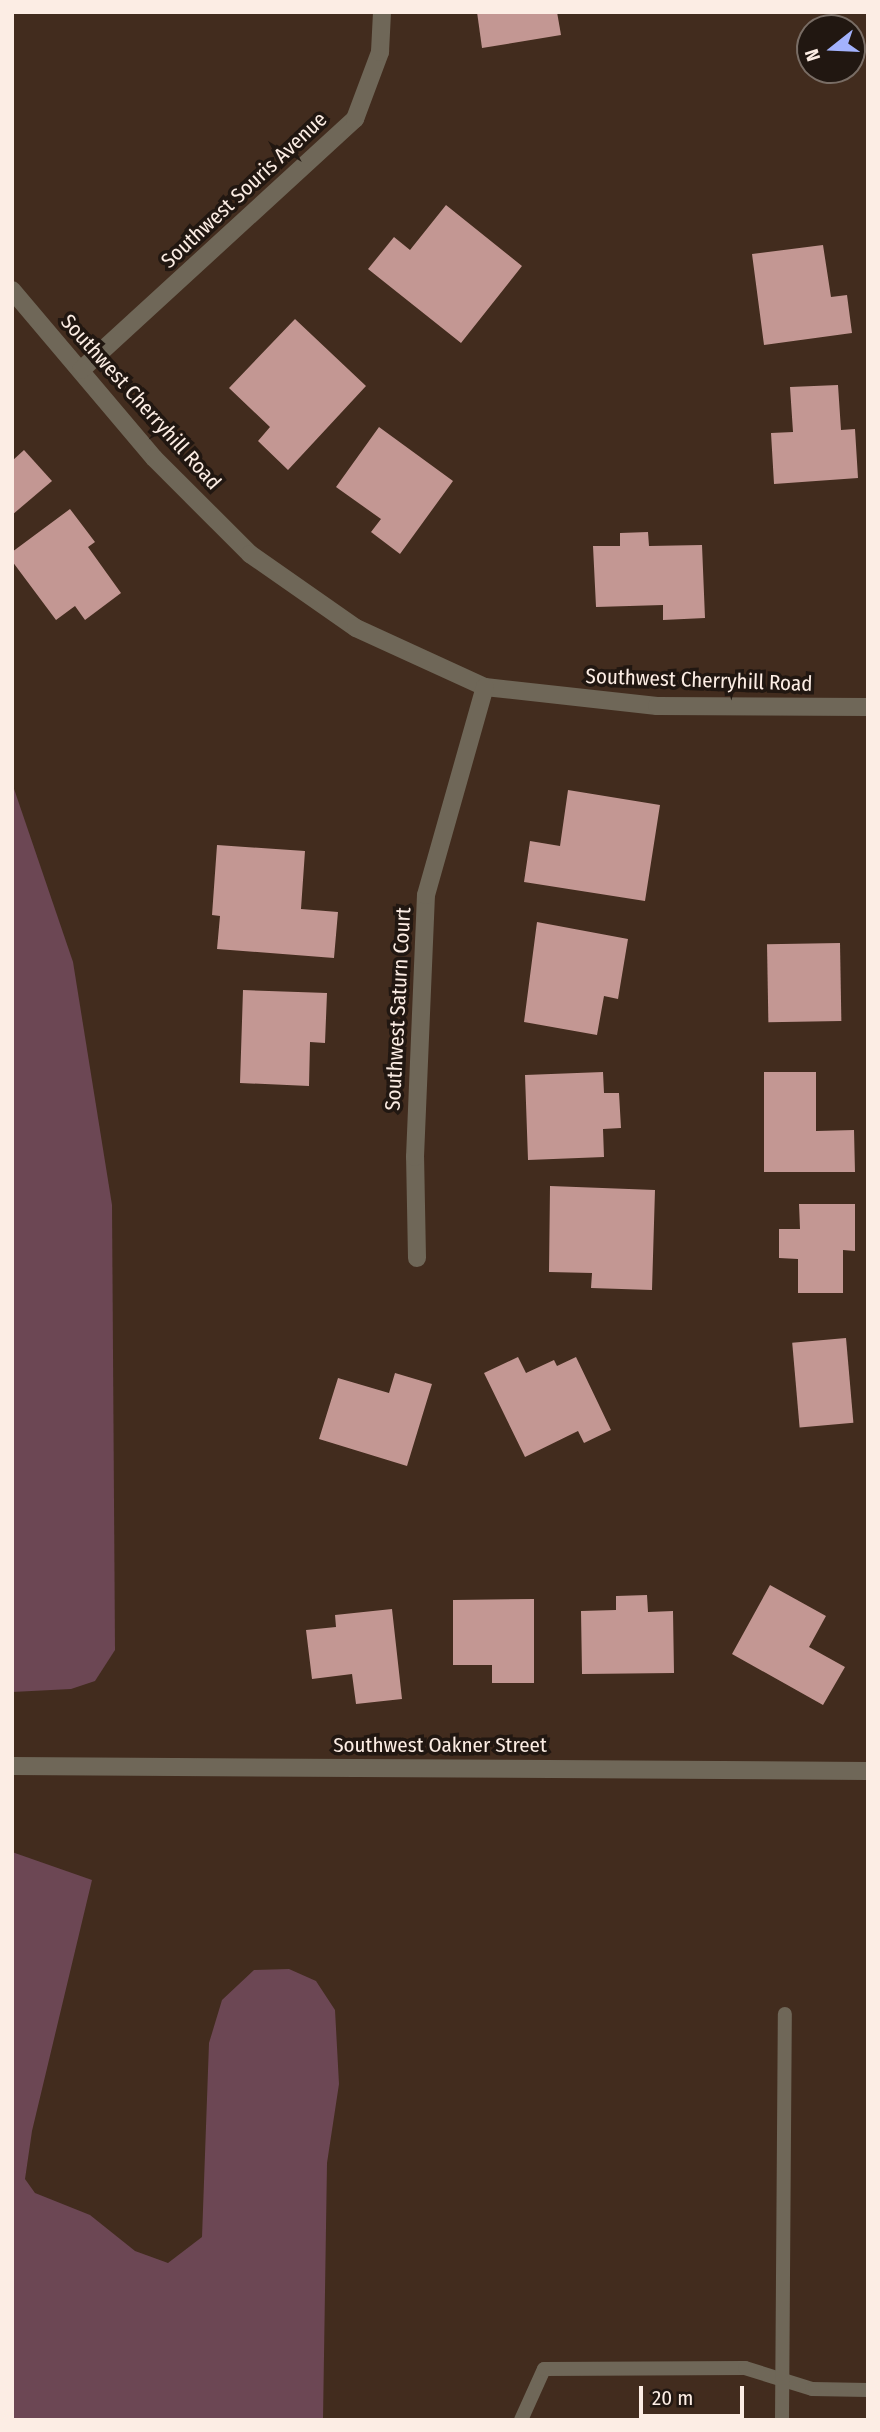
<!DOCTYPE html>
<style>
body{margin:0}
#map{position:relative;width:880px;height:2432px;overflow:hidden;background:#422c1e;font-family:"Fira Sans Condensed",sans-serif}
div>[style]{position:absolute}
[style*='--x']{left:calc(var(--x)*1px);top:calc(var(--y)*1px);width:calc(var(--w)*1px);rotate:calc(var(--a)*1deg)}
.water>*{inset:0;background:#6c4754}
.building>*{inset:0;background:#c39793;transform-origin:0 0}
.service>*{height:14px;margin:-7px;padding:0 7px;transform-origin:7px;border-radius:7px;background:#6f6758}
.minor>*{height:18px;margin:-9px;padding:0 9px;transform-origin:9px;border-radius:9px;background:#6f6758}
span{translate:-50% -50%;white-space:nowrap;text-align:center;line-height:1.15;-webkit-text-stroke:7px #211711;paint-order:stroke}
.street-label{font-size:21px;color:#fcede4}
.frame{position:absolute;inset:0;border:14px solid #fcede4;pointer-events:none}
.north{position:absolute;left:796px;top:14px;width:70px;height:70px;box-sizing:border-box;background:#211711;border:2px solid #796d65;border-radius:50%;rotate:252deg;font-size:19px;font-weight:700;line-height:28px;text-align:center;color:#fcede4}
.north::after{content:'';display:block;margin:auto;width:24px;height:32px;background:#a3b2fd;clip-path:polygon(50% 0,100% 100%,50% 72%,0 100%)}
.scale{position:absolute;left:639px;top:2386px;width:105px;height:32px;box-sizing:border-box;border:4px solid #fcede4;border-top:0;padding-left:9px;font-size:21px;line-height:24px;white-space:nowrap;color:#fcede4;-webkit-text-stroke:5px #211711;paint-order:stroke}
</style>
<div id="map">
<div class="water">
<div style="clip-path:polygon(12px 783px,73px 962px,112px 1205px,115px 1650px,95px 1681px,71px 1689px,12px 1692px)"></div>
<div style="clip-path:polygon(12px 1852px,92px 1880px,32px 2131px,25px 2179px,35px 2193px,90px 2215px,135px 2251px,168px 2263px,202px 2237px,209px 2043px,222px 2000px,254px 1970px,289px 1969px,316px 1981px,335px 2010px,339px 2084px,327px 2163px,323px 2420px,12px 2420px)"></div>
</div>
<div class="building">
<div style="clip-path:polygon(477px 12px,557px 12px,561px 35px,482px 48px)"></div>
<div style="clip-path:polygon(446px 205px,522px 266px,461px 343px,368px 269px,394px 237px,410px 250px)"></div>
<div style="clip-path:polygon(823px 245px,831px 297px,847px 295px,852px 333px,764px 345px,752px 254px)"></div>
<div style="clip-path:polygon(295px 319px,366px 386px,288px 470px,258px 441px,270px 427px,229px 388px)"></div>
<div style="clip-path:polygon(838px 385px,841px 430px,855px 429px,858px 478px,774px 484px,771px 433px,793px 432px,790px 387px)"></div>
<div style="clip-path:polygon(379px 427px,453px 481px,400px 554px,371px 532px,381px 519px,336px 487px)"></div>
<div style="clip-path:polygon(24px 450px,52px 481px,12px 515px,12px 461px)"></div>
<div style="clip-path:polygon(70px 509px,95px 542px,88px 547px,121px 593px,85px 620px,75px 606px,56px 620px,12px 561px,12px 552px)"></div>
<div style="clip-path:polygon(648px 532px,649px 546px,702px 545px,705px 618px,663px 620px,663px 605px,596px 607px,593px 546px,620px 546px,620px 533px)"></div>
<div style="clip-path:polygon(568px 790px,660px 805px,645px 901px,524px 882px,530px 841px,560px 846px)"></div>
<div style="clip-path:polygon(217px 845px,305px 851px,301px 909px,338px 912px,334px 958px,217px 949px,220px 916px,212px 915px)"></div>
<div style="clip-path:polygon(537px 922px,628px 939px,618px 999px,604px 996px,597px 1035px,524px 1022px)"></div>
<div style="left:840px;top:943px;width:78px;height:73px;rotate:89deg"></div>
<div style="clip-path:polygon(243px 990px,327px 993px,325px 1043px,310px 1042px,309px 1086px,240px 1083px)"></div>
<div style="clip-path:polygon(603px 1072px,604px 1093px,619px 1093px,621px 1128px,603px 1129px,604px 1157px,528px 1160px,525px 1075px)"></div>
<div style="clip-path:polygon(764px 1072px,816px 1072px,816px 1131px,854px 1130px,855px 1172px,764px 1172px)"></div>
<div style="clip-path:polygon(550px 1186px,655px 1190px,652px 1290px,591px 1288px,592px 1273px,549px 1272px)"></div>
<div style="clip-path:polygon(799px 1204px,855px 1204px,855px 1251px,843px 1250px,843px 1293px,798px 1293px,798px 1259px,779px 1258px,779px 1229px,800px 1229px)"></div>
<div style="left:846px;top:1338px;width:85px;height:54px;rotate:85deg"></div>
<div style="clip-path:polygon(518px 1357px,526px 1373px,554px 1360px,557px 1366px,576px 1357px,611px 1430px,584px 1443px,578px 1431px,525px 1457px,484px 1373px)"></div>
<div style="clip-path:polygon(395px 1373px,432px 1384px,407px 1466px,319px 1439px,338px 1378px,389px 1393px)"></div>
<div style="clip-path:polygon(770px 1585px,826px 1616px,809px 1647px,845px 1667px,823px 1705px,732px 1654px)"></div>
<div style="clip-path:polygon(647px 1595px,648px 1612px,673px 1611px,674px 1673px,582px 1674px,581px 1611px,616px 1610px,616px 1596px)"></div>
<div style="clip-path:polygon(534px 1599px,534px 1683px,492px 1683px,492px 1665px,453px 1665px,453px 1600px)"></div>
<div style="clip-path:polygon(392px 1609px,402px 1699px,356px 1704px,352px 1674px,312px 1679px,306px 1630px,336px 1627px,335px 1615px)"></div>
</div>
<div class="service">
<div style="--x:521;--y:2420;--w:56;--a:-65.7"></div>
<div style="--x:544;--y:2369;--w:201;--a:-0.3"></div>
<div style="--x:745;--y:2368;--w:70;--a:17.4"></div>
<div style="--x:812;--y:2389;--w:56;--a:1"></div>
<div style="--x:782;--y:2420;--w:406;--a:-89.6"></div>
</div>
<div class="minor">
<div style="--x:12;--y:290;--w:220;--a:49.8"></div>
<div style="--x:154;--y:458;--w:136;--a:45"></div>
<div style="--x:250;--y:554;--w:129;--a:34.9"></div>
<div style="--x:356;--y:628;--w:142;--a:24.6"></div>
<div style="--x:485;--y:687;--w:173;--a:6.3"></div>
<div style="--x:657;--y:706;--w:211;--a:0.3"></div>
<div style="--x:81;--y:370;--w:372;--a:-42.5"></div>
<div style="--x:355;--y:119;--w:72;--a:-69.5"></div>
<div style="--x:380;--y:52;--w:40;--a:-87.1"></div>
<div style="--x:417;--y:1258;--w:101;--a:-91.1"></div>
<div style="--x:415;--y:1157;--w:262;--a:-87.6"></div>
<div style="--x:426;--y:895;--w:216;--a:-74.2"></div>
<div style="--x:12;--y:1766;--w:856;--a:0.33"></div>
</div>
<div class="street-label">
<span style="left:244px;top:190px;rotate:-43deg">Southwest Souris Avenue</span>
<span style="left:141px;top:402px;rotate:48deg">Southwest Cherryhill Road</span>
<span style="left:699px;top:680px;rotate:2deg">Southwest Cherryhill Road</span>
<span style="left:398px;top:1009px;rotate:-87deg">Southwest Saturn Court</span>
<span style="left:440px;top:1745px">Southwest Oakner Street</span>
</div>
<div class="frame"></div>
<div class="north">N</div>
<div class="scale">20 m</div>
</div>
